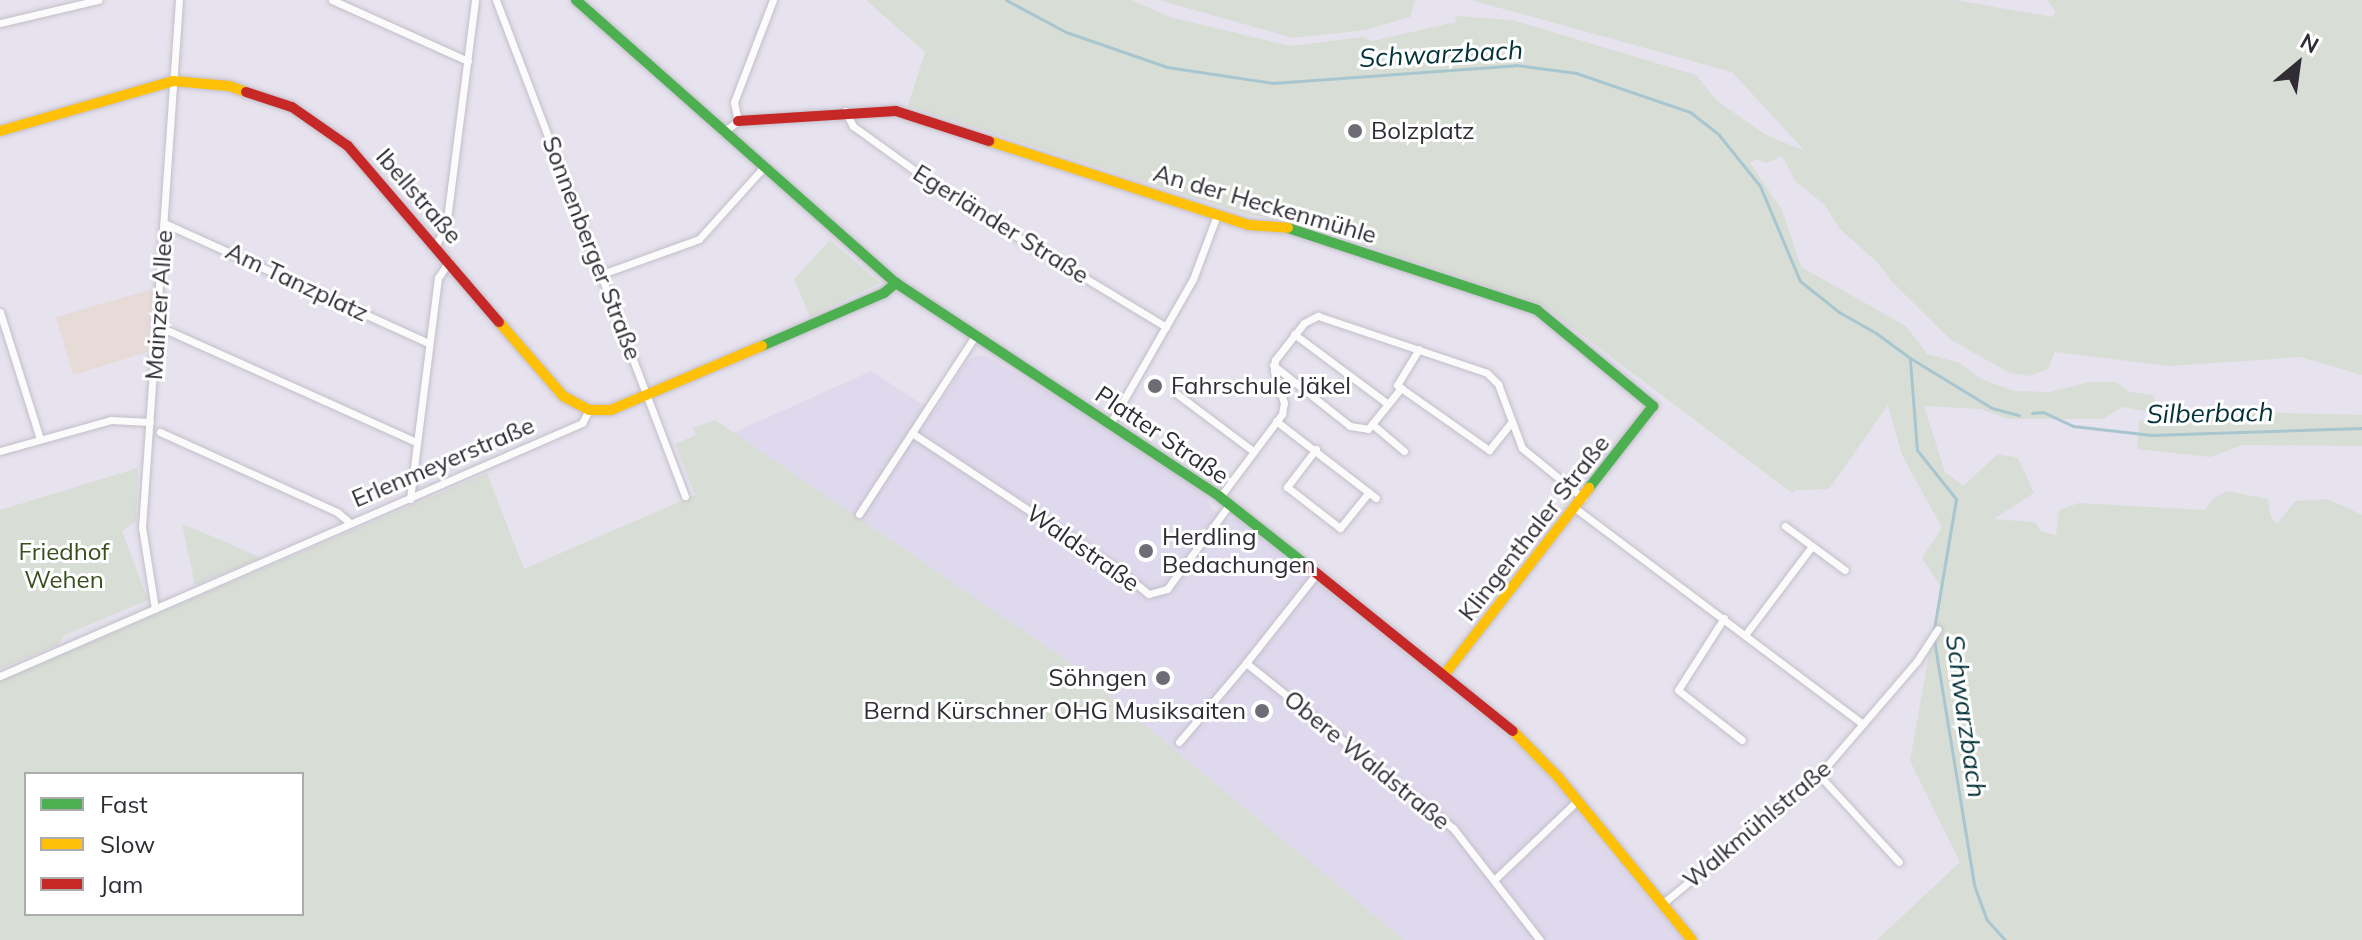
<!DOCTYPE html>
<meta charset="utf-8">
<style>
body{margin:0}
#map{position:relative;width:2362px;height:940px;overflow:hidden;background:#e6e2ee;font-family:Mulish,sans-serif}
div>[style]{position:absolute}
[style*='--x']{left:calc(var(--x)*1px);top:calc(var(--y)*1px);width:calc(var(--w)*1px);rotate:calc(var(--a)*1deg)}
.built>*{inset:0;background:#dfd9ed}
.education>*{inset:0;background:#e6dbd7}
.green>*{inset:0;background:#d8ded5}
.stream>*{height:3px;margin:-1.5px;padding:0 1.5px;transform-origin:1.5px;border-radius:1.5px;background:#a8c6d0}
.roads{filter:drop-shadow(0 0 2px #c2bfc8) drop-shadow(0 0 2px #c2bfc8)}
.street>*{height:7px;margin:-3.5px;padding:0 3.5px;transform-origin:3.5px;border-radius:3.5px;background:#fbfbfc}
.fast>*{height:10px;margin:-5px;padding:0 5px;transform-origin:5px;border-radius:5px;background:#4caf50}
.slow>*{height:10px;margin:-5px;padding:0 5px;transform-origin:5px;border-radius:5px;background:#ffc107}
.jam>*{height:10px;margin:-5px;padding:0 5px;transform-origin:5px;border-radius:5px;background:#c62828}
.dots>*{width:22px;height:22px;translate:-50% -50%;box-sizing:border-box;border:4px solid #fff;border-radius:50%}
span{translate:-50% -50%;white-space:nowrap;text-align:center;line-height:1.15;-webkit-text-stroke:6px #fff;paint-order:stroke}
.poi-label{font-size:24px;color:#2f2c34}
.left{translate:0 -50%;text-align:left}
.right{translate:-100% -50%;text-align:right}
.street-label{font-size:24px;color:#2f2c34}
.park-label{font-size:24px;color:#384f1e}
.water-label{font-size:26px;color:#053239;font-style:italic}
.legend{position:absolute;left:24px;top:772px;width:280px;height:144px;box-sizing:border-box;background:#fff;border:2px solid #acabae;margin:0;padding:10px 14px;list-style:none;font-size:24px;color:#2f2c34}
.legend li{display:flex;align-items:center;gap:16px;height:40px}
.legend b{width:40px;border:2px solid #acabae}
.north{position:absolute;left:2258px;top:24px;width:80px;height:80px;-webkit-text-stroke:6px #fff;paint-order:stroke;rotate:29deg;font-size:22px;font-weight:700;line-height:32px;text-align:center;color:#2f2c34}
.north::after{content:'';display:block;margin:auto;width:28px;height:36px;background:#2f2c34;clip-path:polygon(50% 0,100% 100%,50% 72%,0 100%)}
</style>
<div id="map">
<div class="built">
<div style="clip-path:polygon(977px 355px,986px 356px,1066px 402px,1204px 493px,1212px 509px,1226px 519px,1236px 518px,1501px 729px,1561px 789px,1600px 843px,1684px 940px,1404px 940px,1066px 660px,733px 433px,871px 371px,934px 412px,967px 361px)"></div>
</div>
<div class="education">
<div style="clip-path:polygon(153px 289px,147px 352px,73px 375px,56px 317px)"></div>
</div>
<div class="green">
<div style="clip-path:polygon(866px 0,1132px 0,1170px 17px,1290px 46px,1363px 37px,1372px 41px,1456px 22px,1455px 16px,1512px 20px,1696px 75px,1716px 100px,1766px 135px,1805px 151px,1732px 72px,1471px 0,1955px 0,2053px 17px,2055px 11px,2047px 0,2362px 0,2362px 375px,2301px 357px,2169px 366px,2055px 352px,2048px 369px,2030px 376px,2010px 373px,1951px 340px,1892px 282px,1878px 263px,1839px 228px,1825px 205px,1796px 182px,1782px 156px,1766px 163px,1756px 159px,1750px 163px,1782px 210px,1801px 267px,1906px 326px,1927px 354px,1960px 363px,1981px 379px,2014px 391px,2049px 392px,2090px 382px,2116px 382px,2130px 392px,2153px 395px,2157px 405px,2145px 411px,2122px 407px,2103px 419px,2008px 419px,1981px 409px,1924px 406px,1945px 472px,1963px 486px,1998px 454px,2018px 458px,2034px 493px,1994px 519px,2035px 522px,2042px 532px,2056px 535px,2059px 510px,2079px 503px,2205px 510px,2213px 499px,2227px 491px,2268px 499px,2271px 517px,2277px 524px,2295px 501px,2328px 499px,2362px 515px,2362px 940px,1877px 940px,1960px 862px,1910px 761px,1941px 587px,1922px 558px,1942px 528px,1902px 455px,1888px 405px,1829px 489px,1795px 490px,1792px 493px,1542px 305px,1347px 239px,1346px 230px,1343px 238px,1289px 221px,1245px 214px,908px 106px,925px 52px)"></div>
<div style="clip-path:polygon(1159px 0,1415px 0,1410px 17px,1365px 30px,1293px 38px)"></div>
<div style="clip-path:polygon(830px 240px,880px 283px,810px 317px,794px 279px)"></div>
<div style="clip-path:polygon(2247px 412px,2362px 415px,2362px 446px,2243px 445px,2210px 457px,2137px 449px,2139px 421px,2181px 414px,2211px 417px)"></div>
<div style="clip-path:polygon(evenodd,715px 420px,1066px 660px,1404px 940px,0 940px,0 681px,487px 473px,524px 569px,695px 495px,675px 444px,696px 435px,693px 428px,715px 420px,26px 774px,302px 774px,302px 914px,26px 914px,26px 774px)"></div>
<div style="clip-path:polygon(138px 468px,136px 521px,122px 531px,148px 600px,63px 636px,59px 644px,0 669px,0 510px)"></div>
<div style="clip-path:polygon(182px 524px,226px 542px,260px 558px,195px 585px)"></div>
</div>
<div class="stream">
<div style="--x:1006;--y:0;--w:68;--a:28.1"></div>
<div style="--x:1066;--y:32;--w:107;--a:19.1"></div>
<div style="--x:1167;--y:67;--w:107;--a:8.6"></div>
<div style="--x:1273;--y:83;--w:244;--a:-4.2"></div>
<div style="--x:1516;--y:65;--w:61;--a:7.6"></div>
<div style="--x:1576;--y:73;--w:120;--a:18.9"></div>
<div style="--x:1690;--y:112;--w:37;--a:38"></div>
<div style="--x:1719;--y:135;--w:65;--a:51.2"></div>
<div style="--x:1760;--y:186;--w:103;--a:67.2"></div>
<div style="--x:1800;--y:281;--w:50;--a:38.5"></div>
<div style="--x:1839;--y:312;--w:43;--a:29.6"></div>
<div style="--x:1876;--y:333;--w:42;--a:36.3"></div>
<div style="--x:1910;--y:358;--w:96;--a:31.4"></div>
<div style="--x:1992;--y:408;--w:28;--a:15"></div>
<div style="--x:1910;--y:360;--w:90;--a:85.6"></div>
<div style="--x:1917;--y:450;--w:63;--a:51.5"></div>
<div style="--x:1956;--y:499;--w:132;--a:99.6"></div>
<div style="--x:2032;--y:413;--w:11;--a:-5"></div>
<div style="--x:2043;--y:412;--w:33;--a:25"></div>
<div style="--x:2073;--y:426;--w:79;--a:6.6"></div>
<div style="--x:2151;--y:435;--w:211;--a:-1.9"></div>
<div style="--x:1934;--y:640;--w:248;--a:80.7"></div>
<div style="--x:1974;--y:885;--w:37;--a:70"></div>
<div style="--x:1987;--y:920;--w:27;--a:48"></div>
</div>
<div class="roads">
<div class="street">
<div style="--x:332;--y:0;--w:149;--a:24.2"></div>
<div style="--x:496;--y:0;--w:531;--a:69.14"></div>
<div style="--x:0;--y:23;--w:101;--a:-13.2"></div>
<div style="--x:845;--y:111;--w:17;--a:62"></div>
<div style="--x:853;--y:126;--w:123;--a:35.8"></div>
<div style="--x:953;--y:198;--w:249;--a:31.2"></div>
<div style="--x:723;--y:132;--w:19;--a:-36"></div>
<div style="--x:738;--y:121;--w:19;--a:-102"></div>
<div style="--x:734;--y:102;--w:109;--a:-69.1"></div>
<div style="--x:164;--y:223;--w:291;--a:24.4"></div>
<div style="--x:435;--y:246;--w:22;--a:-60"></div>
<div style="--x:446;--y:227;--w:229;--a:-82.7"></div>
<div style="--x:602;--y:274;--w:103;--a:-19.8"></div>
<div style="--x:699;--y:239;--w:96;--a:-48"></div>
<div style="--x:0;--y:312;--w:133;--a:72.5"></div>
<div style="--x:158;--y:326;--w:283;--a:24.2"></div>
<div style="--x:1294;--y:334;--w:117;--a:36.7"></div>
<div style="--x:1273;--y:365;--w:98;--a:38.4"></div>
<div style="--x:1350;--y:426;--w:18;--a:9"></div>
<div style="--x:1368;--y:429;--w:53;--a:-51.2"></div>
<div style="--x:1401;--y:388;--w:5;--a:-143"></div>
<div style="--x:1397;--y:385;--w:42;--a:-58.6"></div>
<div style="--x:1401;--y:388;--w:108;--a:35.2"></div>
<div style="--x:1489;--y:450;--w:36;--a:-51"></div>
<div style="--x:1177;--y:394;--w:95;--a:36.9"></div>
<div style="--x:1276;--y:421;--w:126;--a:37.6"></div>
<div style="--x:1110;--y:424;--w:167;--a:-60.2"></div>
<div style="--x:1193;--y:279;--w:68;--a:-69.4"></div>
<div style="--x:1372;--y:424;--w:42;--a:40.2"></div>
<div style="--x:160;--y:432;--w:194;--a:24.3"></div>
<div style="--x:337;--y:512;--w:17;--a:40"></div>
<div style="--x:912;--y:433;--w:248;--a:33.5"></div>
<div style="--x:1119;--y:570;--w:38;--a:39"></div>
<div style="--x:1149;--y:594;--w:19;--a:-16"></div>
<div style="--x:1167;--y:589;--w:106;--a:-53.5"></div>
<div style="--x:1316;--y:449;--w:48;--a:127.3"></div>
<div style="--x:1287;--y:487;--w:67;--a:37.7"></div>
<div style="--x:1340;--y:528;--w:46;--a:-51.1"></div>
<div style="--x:0;--y:451;--w:115;--a:-15.6"></div>
<div style="--x:111;--y:420;--w:39;--a:3"></div>
<div style="--x:1220;--y:497;--w:104;--a:-53.2"></div>
<div style="--x:1282;--y:414;--w:11;--a:-80"></div>
<div style="--x:1284;--y:403;--w:34;--a:-107"></div>
<div style="--x:1274;--y:371;--w:11;--a:-85"></div>
<div style="--x:1275;--y:360;--w:47;--a:-51.9"></div>
<div style="--x:1304;--y:323;--w:16;--a:-27"></div>
<div style="--x:1318;--y:316;--w:178;--a:18.6"></div>
<div style="--x:1487;--y:373;--w:16;--a:45"></div>
<div style="--x:1498;--y:384;--w:68;--a:69.4"></div>
<div style="--x:1522;--y:448;--w:79;--a:39.3"></div>
<div style="--x:410;--y:499;--w:223;--a:-82.8"></div>
<div style="--x:438;--y:278;--w:20;--a:-57"></div>
<div style="--x:1575;--y:508;--w:360;--a:36.9"></div>
<div style="--x:859;--y:514;--w:212;--a:-56.9"></div>
<div style="--x:1785;--y:526;--w:74;--a:36.3"></div>
<div style="--x:1317;--y:573;--w:115;--a:128.3"></div>
<div style="--x:1246;--y:663;--w:265;--a:38.6"></div>
<div style="--x:1453;--y:828;--w:142;--a:52.2"></div>
<div style="--x:155;--y:609;--w:83;--a:-99"></div>
<div style="--x:142;--y:527;--w:528;--a:-85.98"></div>
<div style="--x:1724;--y:618;--w:85;--a:122.6"></div>
<div style="--x:1678;--y:690;--w:81;--a:38"></div>
<div style="--x:1745;--y:635;--w:111;--a:-53"></div>
<div style="--x:0;--y:676;--w:635;--a:-23.49"></div>
<div style="--x:582;--y:423;--w:15;--a:-62"></div>
<div style="--x:1179;--y:742;--w:104;--a:-49.7"></div>
<div style="--x:1819;--y:775;--w:118;--a:47.4"></div>
<div style="--x:1494;--y:880;--w:116;--a:-43.6"></div>
<div style="--x:1662;--y:904;--w:203;--a:-39.4"></div>
<div style="--x:1819;--y:775;--w:150;--a:-49.3"></div>
<div style="--x:1917;--y:661;--w:38;--a:-57"></div>
</div>
<div class="fast">
<div style="--x:576;--y:0;--w:427;--a:41.5"></div>
<div style="--x:896;--y:283;--w:388;--a:33.4"></div>
<div style="--x:1220;--y:497;--w:115;--a:38.3"></div>
<div style="--x:1288;--y:228;--w:262;--a:18.2"></div>
<div style="--x:1537;--y:310;--w:151;--a:39.6"></div>
<div style="--x:1653;--y:406;--w:104;--a:128"></div>
<div style="--x:762;--y:346;--w:133;--a:-23.5"></div>
<div style="--x:884;--y:293;--w:16;--a:-40"></div>
</div>
<div class="slow">
<div style="--x:0;--y:131;--w:180;--a:-16.1"></div>
<div style="--x:173;--y:81;--w:56;--a:5.1"></div>
<div style="--x:229;--y:86;--w:18;--a:19"></div>
<div style="--x:989;--y:141;--w:273;--a:17.9"></div>
<div style="--x:1249;--y:225;--w:39;--a:4"></div>
<div style="--x:499;--y:322;--w:98;--a:49.1"></div>
<div style="--x:563;--y:396;--w:30;--a:28"></div>
<div style="--x:589;--y:410;--w:22;--a:0"></div>
<div style="--x:611;--y:410;--w:164;--a:-23"></div>
<div style="--x:1444;--y:675;--w:237;--a:-52.2"></div>
<div style="--x:1513;--y:731;--w:64;--a:45.6"></div>
<div style="--x:1558;--y:777;--w:211;--a:50.6"></div>
</div>
<div class="jam">
<div style="--x:246;--y:92;--w:48;--a:18.1"></div>
<div style="--x:292;--y:107;--w:68;--a:34.9"></div>
<div style="--x:348;--y:146;--w:232;--a:49.4"></div>
<div style="--x:738;--y:121;--w:158;--a:-3.6"></div>
<div style="--x:896;--y:111;--w:98;--a:17.9"></div>
<div style="--x:1310;--y:568;--w:260;--a:38.8"></div>
</div>
</div>
<div class="dots">
<div style="left:1355px;top:131px;background:#6f6c75"></div>
<div style="left:1155px;top:386px;background:#6f6c75"></div>
<div style="left:1146px;top:551px;background:#6f6c75"></div>
<div style="left:1163px;top:678px;background:#6f6c75"></div>
<div style="left:1262px;top:711px;background:#6f6c75"></div>
</div>
<div class="poi-label">
<span class="left" style="left:1371px;top:131px">Bolzplatz</span>
<span class="left" style="left:1171px;top:386px">Fahrschule Jäkel</span>
<span class="left" style="left:1162px;top:551px">Herdling<br>Bedachungen</span>
<span class="right" style="left:1147px;top:678px">Söhngen</span>
<span class="right" style="left:1246px;top:711px">Bernd Kürschner OHG Musiksaiten</span>
</div>
<div class="street-label">
<span style="left:419px;top:196px;rotate:49deg">Ibellstraße</span>
<span style="left:1265px;top:204px;rotate:16deg">An der Heckenmühle</span>
<span style="left:1001px;top:224px;rotate:32deg">Egerländer Straße</span>
<span style="left:592px;top:248px;rotate:69deg">Sonnenberger Straße</span>
<span style="left:297px;top:282px;rotate:25deg">Am Tanzplatz</span>
<span style="left:159px;top:305px;rotate:-86deg">Mainzer Allee</span>
<span style="left:1162px;top:435px;rotate:34deg">Platter Straße</span>
<span style="left:443px;top:462px;rotate:-23deg">Erlenmeyerstraße</span>
<span style="left:1534px;top:528px;rotate:-52deg">Klingenthaler Straße</span>
<span style="left:1083px;top:548px;rotate:35deg">Waldstraße</span>
<span style="left:1367px;top:760px;rotate:39deg">Obere Waldstraße</span>
<span style="left:1757px;top:824px;rotate:-40deg">Walkmühlstraße</span>
</div>
<div class="park-label">
<span style="left:64px;top:566px">Friedhof<br>Wehen</span>
</div>
<div class="water-label">
<span style="left:1441px;top:54px;rotate:-3deg">Schwarzbach</span>
<span style="left:2210px;top:413px;rotate:-1deg">Silberbach</span>
<span style="left:1966px;top:716px;rotate:82deg">Schwarzbach</span>
</div>
<ul class="legend">
<li><b style="height:10px;background:#4caf50"></b>Fast</li>
<li><b style="height:10px;background:#ffc107"></b>Slow</li>
<li><b style="height:10px;background:#c62828"></b>Jam</li>
</ul>
<div class="north">N</div>
</div>
